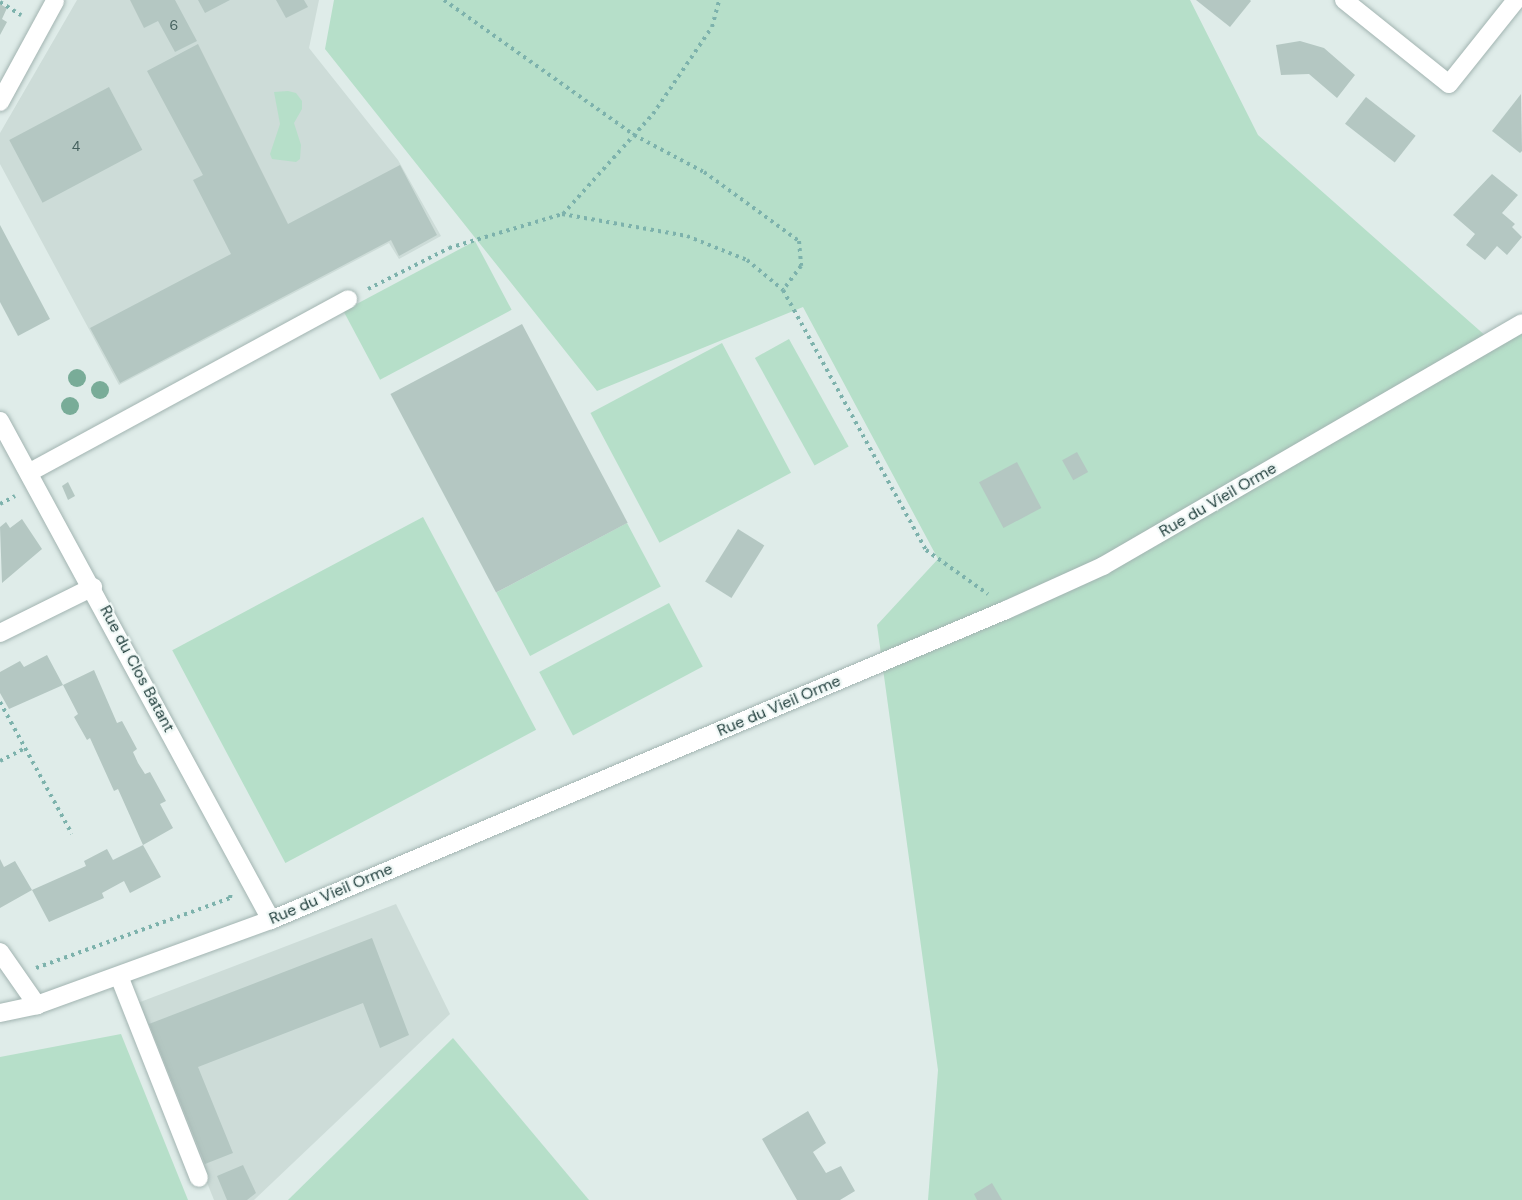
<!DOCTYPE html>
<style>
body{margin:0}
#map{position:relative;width:1522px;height:1200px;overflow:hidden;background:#dfece9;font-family:"DM Sans",sans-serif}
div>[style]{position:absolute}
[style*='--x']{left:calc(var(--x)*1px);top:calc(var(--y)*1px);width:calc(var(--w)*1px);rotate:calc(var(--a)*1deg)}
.built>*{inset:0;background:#cddcd8}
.green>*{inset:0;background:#b6dfc9;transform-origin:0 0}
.building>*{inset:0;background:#b4c7c2;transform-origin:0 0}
.path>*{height:4px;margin-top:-2px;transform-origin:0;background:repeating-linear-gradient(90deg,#7db2ac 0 3px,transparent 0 7.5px)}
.roads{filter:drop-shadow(0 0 2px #a2b4b1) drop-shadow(0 0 2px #a2b4b1)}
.minor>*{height:18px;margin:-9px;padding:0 9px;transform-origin:9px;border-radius:9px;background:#fff}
.trees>*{width:18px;height:18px;margin:-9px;border-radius:50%;background:#79ac98}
span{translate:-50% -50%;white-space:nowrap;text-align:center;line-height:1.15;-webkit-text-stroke:4.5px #f0f8f6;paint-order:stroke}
.number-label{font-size:14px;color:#44605d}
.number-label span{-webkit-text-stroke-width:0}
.street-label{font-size:16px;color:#1f3d3b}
</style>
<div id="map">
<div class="built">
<div style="clip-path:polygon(77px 0,319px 0,309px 48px,398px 160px,441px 236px,399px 259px,389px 243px,119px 385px,0 164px,0 133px)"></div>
<div style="clip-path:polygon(396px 904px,450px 1014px,254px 1200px,214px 1200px,135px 1004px)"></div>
</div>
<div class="green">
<div style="clip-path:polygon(334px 0,1190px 0,1258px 135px,1496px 345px,1522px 330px,1522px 1200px,928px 1200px,938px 1070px,877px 625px,938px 559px,803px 307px,597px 391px,325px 49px)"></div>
<div style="clip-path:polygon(288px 91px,296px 93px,302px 101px,302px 109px,294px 123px,301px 145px,300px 159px,296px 162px,272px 159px,270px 154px,280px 124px,274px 92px)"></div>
<div style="left:475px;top:241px;width:78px;height:149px;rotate:62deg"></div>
<div style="left:789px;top:339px;width:123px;height:39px;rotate:61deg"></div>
<div style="left:722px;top:343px;width:147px;height:149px;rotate:62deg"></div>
<div style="left:423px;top:517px;width:241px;height:284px;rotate:62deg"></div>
<div style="left:627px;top:523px;width:72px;height:148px;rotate:62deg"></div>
<div style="left:669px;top:603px;width:72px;height:147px;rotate:62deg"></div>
<div style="clip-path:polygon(121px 1034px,188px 1200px,0 1200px,0 1057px)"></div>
<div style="clip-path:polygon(453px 1038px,589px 1200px,288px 1200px)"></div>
</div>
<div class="building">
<div style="clip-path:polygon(130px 0,175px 0,197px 41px,175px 52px,158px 21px,144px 28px)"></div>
<div style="clip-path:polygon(198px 0,230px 0,205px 13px)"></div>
<div style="clip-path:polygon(276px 0,304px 0,308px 7px,286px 18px)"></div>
<div style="clip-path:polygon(1196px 0,1250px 0,1251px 1px,1230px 27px)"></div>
<div style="clip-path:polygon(0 4px,7px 8px,2px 19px,7px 22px,0 35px)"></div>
<div style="clip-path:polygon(1300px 41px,1324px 48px,1355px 75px,1337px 98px,1309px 74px,1281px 75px,1276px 45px)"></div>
<div style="clip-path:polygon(198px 44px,288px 224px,400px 165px,437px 235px,399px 256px,391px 240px,120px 383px,90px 328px,231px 254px,193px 180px,203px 175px,147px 71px)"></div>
<div style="left:109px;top:87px;width:71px;height:113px;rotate:62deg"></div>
<div style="clip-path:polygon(1521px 94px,1522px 151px,1520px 153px,1492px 131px)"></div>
<div style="left:1366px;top:97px;width:63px;height:34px;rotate:38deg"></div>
<div style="clip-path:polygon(1492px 174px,1518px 195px,1502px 213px,1515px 224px,1512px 227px,1522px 237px,1507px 255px,1497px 246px,1485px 260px,1466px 245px,1475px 234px,1453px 215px)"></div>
<div style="clip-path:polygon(0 225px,50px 319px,18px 336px,0 302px)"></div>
<div style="left:522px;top:324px;width:225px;height:149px;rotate:62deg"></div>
<div style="left:1077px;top:452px;width:23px;height:17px;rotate:61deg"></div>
<div style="left:1017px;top:462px;width:52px;height:43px;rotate:62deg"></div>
<div style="clip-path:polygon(68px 482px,75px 496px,68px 500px,62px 486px)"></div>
<div style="clip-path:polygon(22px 519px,42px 549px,2px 583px,0 527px,6px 522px,10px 528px)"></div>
<div style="left:738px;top:529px;width:31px;height:62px;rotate:32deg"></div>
<div style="clip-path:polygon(47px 655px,63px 685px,9px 709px,0 693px,0 672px,20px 661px,24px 667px)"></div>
<div style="clip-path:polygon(94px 670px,117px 723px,122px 721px,137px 749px,133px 752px,138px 763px,145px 774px,150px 772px,166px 801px,160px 804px,173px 828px,143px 845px,118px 789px,114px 791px,90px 738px,87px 740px,74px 717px,78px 714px,63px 685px)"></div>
<div style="clip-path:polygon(143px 845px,161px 877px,130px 893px,124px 881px,102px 893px,104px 898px,49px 922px,32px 890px,0 908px,0 859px,4px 867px,15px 861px,32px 890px,86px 866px,84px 861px,107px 849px,113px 860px)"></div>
<div style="clip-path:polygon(372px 938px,409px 1035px,380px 1048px,363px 1003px,198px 1067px,233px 1153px,205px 1164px,149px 1024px)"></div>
<div style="clip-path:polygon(808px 1111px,826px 1143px,813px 1152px,826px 1173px,841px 1166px,855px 1191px,840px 1200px,797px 1200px,762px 1139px)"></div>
<div style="clip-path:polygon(243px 1165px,256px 1193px,247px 1200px,227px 1200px,217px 1176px)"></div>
<div style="clip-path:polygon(992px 1183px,1002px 1200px,977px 1200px,974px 1194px)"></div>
</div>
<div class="path">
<div style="--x:444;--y:0;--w:233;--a:35.4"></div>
<div style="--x:634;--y:135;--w:79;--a:27.9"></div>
<div style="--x:704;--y:172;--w:117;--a:36"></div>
<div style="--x:799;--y:241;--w:25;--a:85"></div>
<div style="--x:801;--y:266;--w:30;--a:127"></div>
<div style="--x:0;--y:2;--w:25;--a:32"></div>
<div style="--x:563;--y:214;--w:135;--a:-48"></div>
<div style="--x:653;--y:114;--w:105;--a:-55.9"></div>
<div style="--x:712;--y:27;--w:28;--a:-75"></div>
<div style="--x:368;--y:289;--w:91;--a:-26.8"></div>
<div style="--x:449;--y:248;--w:118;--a:-16.7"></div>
<div style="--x:562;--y:214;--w:127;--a:10"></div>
<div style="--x:687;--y:236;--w:65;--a:21.8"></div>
<div style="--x:747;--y:260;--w:47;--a:39.8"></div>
<div style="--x:783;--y:290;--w:297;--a:61.2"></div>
<div style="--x:926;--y:550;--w:76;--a:35.4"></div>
<div style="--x:0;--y:504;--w:17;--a:-28"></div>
<div style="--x:0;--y:702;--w:150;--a:61.4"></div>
<div style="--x:0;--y:761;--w:28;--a:-27"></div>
<div style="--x:36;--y:968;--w:206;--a:-19.8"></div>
<div style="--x:230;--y:898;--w:6;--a:-81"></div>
</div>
<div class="roads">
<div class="minor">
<div style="--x:1344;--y:0;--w:134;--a:38.7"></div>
<div style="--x:1449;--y:84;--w:107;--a:-51.4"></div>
<div style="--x:0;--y:102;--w:115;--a:-61.4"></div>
<div style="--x:0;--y:421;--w:568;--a:61.49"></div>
<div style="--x:30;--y:472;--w:362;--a:-28.5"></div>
<div style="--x:0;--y:633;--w:104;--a:-26.3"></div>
<div style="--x:0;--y:952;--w:65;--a:55.1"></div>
<div style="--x:119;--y:976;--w:217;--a:68.4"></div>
<div style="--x:0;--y:1013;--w:38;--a:-12"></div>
<div style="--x:37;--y:1005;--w:249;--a:-20"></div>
<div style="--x:271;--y:920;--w:798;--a:-22.87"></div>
<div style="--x:1006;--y:610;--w:107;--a:-24.4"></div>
<div style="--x:1103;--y:566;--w:484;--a:-30.1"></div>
</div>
</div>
<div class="trees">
<div style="left:77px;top:378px"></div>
<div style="left:100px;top:390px"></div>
<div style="left:70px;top:406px"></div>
</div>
<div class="number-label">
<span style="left:174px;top:25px">6</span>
<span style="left:76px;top:146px">4</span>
</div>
<div class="street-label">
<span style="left:1218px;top:500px;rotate:-30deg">Rue du Vieil Orme</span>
<span style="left:137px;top:669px;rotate:62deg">Rue du Clos Batant</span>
<span style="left:779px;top:706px;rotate:-23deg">Rue du Vieil Orme</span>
<span style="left:331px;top:894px;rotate:-23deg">Rue du Vieil Orme</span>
</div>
</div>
